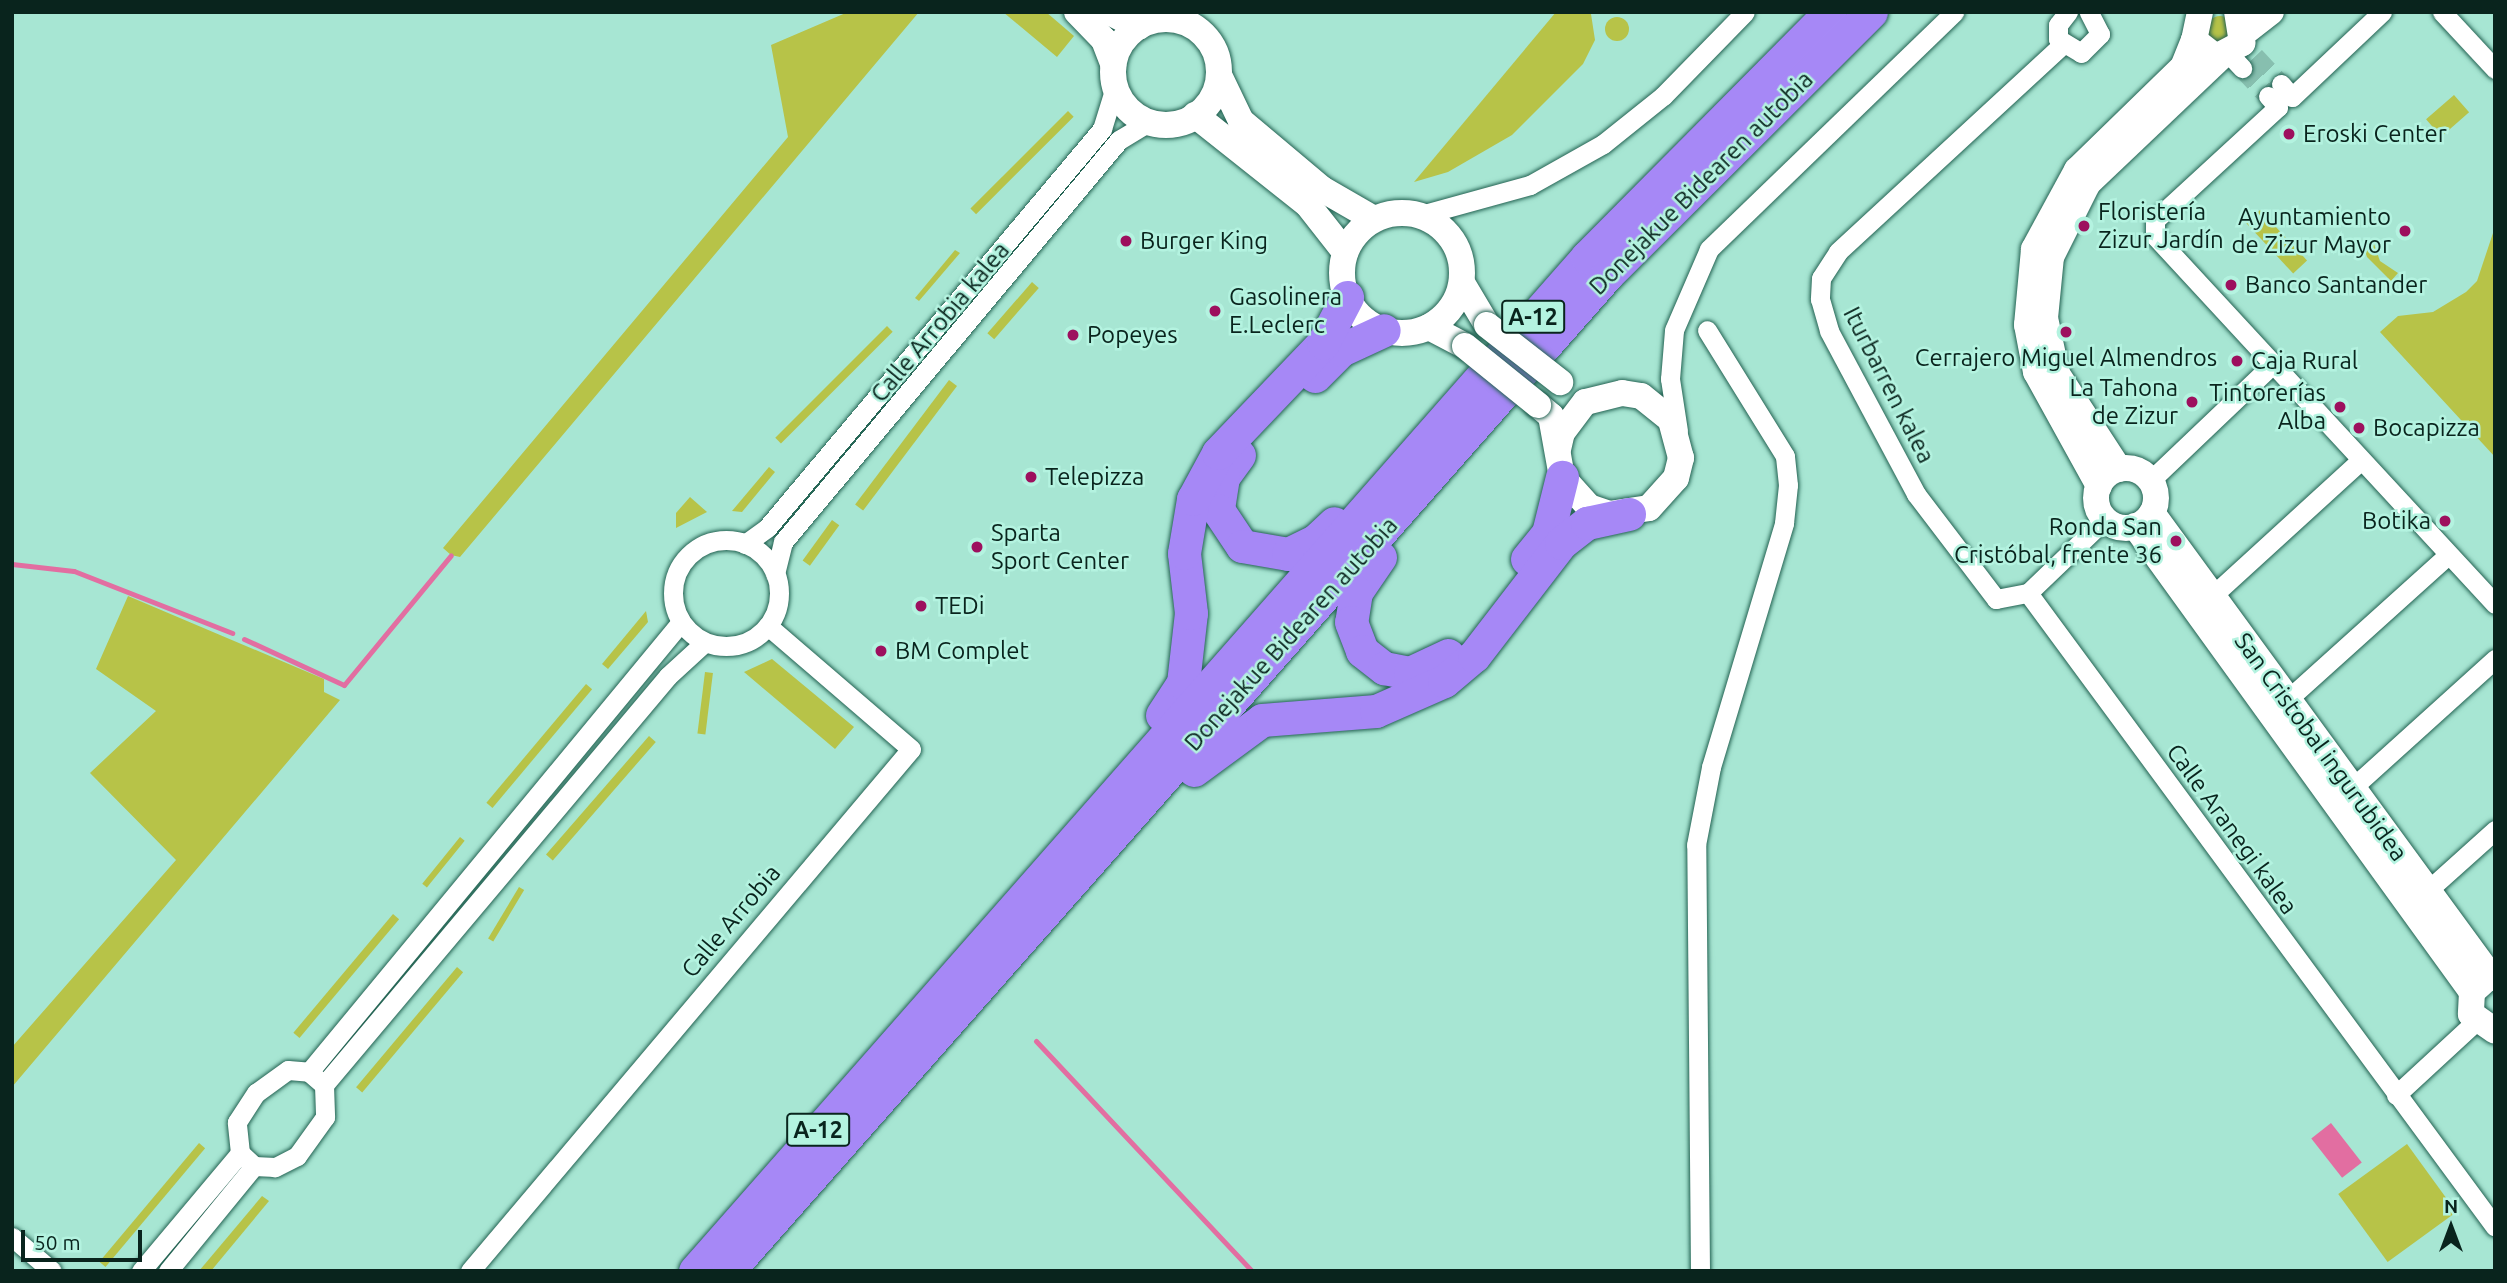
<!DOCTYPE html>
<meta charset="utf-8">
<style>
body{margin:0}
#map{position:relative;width:2507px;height:1283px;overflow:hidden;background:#a7e6d3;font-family:Ubuntu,sans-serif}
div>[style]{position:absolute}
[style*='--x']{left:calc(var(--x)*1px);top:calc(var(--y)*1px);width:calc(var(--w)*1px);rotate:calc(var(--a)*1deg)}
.green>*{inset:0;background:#b7c348;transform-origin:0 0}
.round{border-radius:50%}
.water>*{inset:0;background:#e26ea1;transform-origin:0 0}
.stream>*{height:5px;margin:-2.5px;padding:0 2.5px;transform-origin:2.5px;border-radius:2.5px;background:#e26ea1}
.street-tunnel>*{height:19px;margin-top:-9.5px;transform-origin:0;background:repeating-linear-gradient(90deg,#87bfaf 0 19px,transparent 0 29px)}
.roads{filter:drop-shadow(0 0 2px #236252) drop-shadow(0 0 2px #236252)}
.street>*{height:19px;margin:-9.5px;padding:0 9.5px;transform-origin:9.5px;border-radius:9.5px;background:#fff}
.street>.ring{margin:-9.5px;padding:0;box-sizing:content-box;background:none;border:19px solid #fff;border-radius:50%}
.secondary>*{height:26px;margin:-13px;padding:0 13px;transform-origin:13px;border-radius:13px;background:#fff}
.secondary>.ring{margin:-13px;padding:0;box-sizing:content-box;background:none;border:26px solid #fff;border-radius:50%}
.highway>*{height:33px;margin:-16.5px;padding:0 16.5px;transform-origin:16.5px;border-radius:16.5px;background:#a688f6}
.bridges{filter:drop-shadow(0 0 2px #236252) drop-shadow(0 0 2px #236252)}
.secondary-bridge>*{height:26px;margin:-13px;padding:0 13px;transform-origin:13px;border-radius:13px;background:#fff}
.dots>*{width:19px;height:19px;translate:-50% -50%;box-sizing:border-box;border:4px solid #b4f3e0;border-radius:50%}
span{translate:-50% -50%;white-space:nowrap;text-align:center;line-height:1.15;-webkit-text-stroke:5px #b4f3e0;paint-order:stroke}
.shield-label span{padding:2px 5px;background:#b4f3e0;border:2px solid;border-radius:5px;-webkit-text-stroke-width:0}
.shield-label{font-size:23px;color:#09241d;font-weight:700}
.poi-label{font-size:24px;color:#09241d}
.left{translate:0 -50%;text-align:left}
.right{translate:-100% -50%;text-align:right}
.street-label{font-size:24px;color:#09241d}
.frame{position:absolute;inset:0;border:14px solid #09241d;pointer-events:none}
.north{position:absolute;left:2416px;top:1192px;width:70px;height:70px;-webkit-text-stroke:5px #b4f3e0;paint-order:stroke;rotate:0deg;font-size:19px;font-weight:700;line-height:28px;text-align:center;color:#09241d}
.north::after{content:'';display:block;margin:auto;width:24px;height:32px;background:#09241d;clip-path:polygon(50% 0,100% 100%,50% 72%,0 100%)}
.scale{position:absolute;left:21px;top:1230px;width:121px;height:32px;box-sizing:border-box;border:4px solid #09241d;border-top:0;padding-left:9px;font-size:21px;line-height:24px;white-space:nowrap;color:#09241d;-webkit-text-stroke:5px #b4f3e0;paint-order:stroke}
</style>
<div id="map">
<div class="green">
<div style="clip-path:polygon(848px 12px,919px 12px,460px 557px,451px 555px,443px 548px,788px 137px,771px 45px)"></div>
<div style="clip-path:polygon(1003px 12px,1046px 12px,1074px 36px,1057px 57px)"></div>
<div style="clip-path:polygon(1556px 12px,1591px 14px,1595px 40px,1583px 64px,1512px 135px,1448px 172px,1414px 182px)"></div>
<div class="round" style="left:2207px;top:16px;width:26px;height:26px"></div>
<div class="round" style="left:1605px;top:17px;width:24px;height:24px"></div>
<div style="left:2454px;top:95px;width:23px;height:37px;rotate:49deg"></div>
<div style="left:1068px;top:111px;width:8px;height:138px;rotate:45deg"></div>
<div style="left:2260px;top:210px;width:69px;height:19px;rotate:47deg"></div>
<div style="clip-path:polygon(2495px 227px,2495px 457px,2380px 332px,2398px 316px,2433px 312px,2466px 292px,2477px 281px)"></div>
<div style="clip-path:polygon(2374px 244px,2380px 261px,2398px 273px,2391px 281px,2367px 257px,2363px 245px)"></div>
<div style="clip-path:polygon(955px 250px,960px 253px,919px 301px,915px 298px)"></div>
<div style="left:1032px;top:282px;width:9px;height:68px;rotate:41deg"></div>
<div style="left:887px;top:326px;width:8px;height:158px;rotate:45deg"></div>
<div style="left:949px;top:380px;width:10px;height:156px;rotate:37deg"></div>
<div style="clip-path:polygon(769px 467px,775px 472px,742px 512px,732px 511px)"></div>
<div style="clip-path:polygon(690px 497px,707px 512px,676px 528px,676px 513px)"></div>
<div style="left:832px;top:520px;width:9px;height:50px;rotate:36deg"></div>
<div style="clip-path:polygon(128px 596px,324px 679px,324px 692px,340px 700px,12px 1087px,12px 1047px,176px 860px,90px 773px,156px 711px,96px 669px)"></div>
<div style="clip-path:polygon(646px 611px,648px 622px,608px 669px,602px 664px)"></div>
<div style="clip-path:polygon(772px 659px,854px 727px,835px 749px,744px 672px)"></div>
<div style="left:705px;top:672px;width:8px;height:62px;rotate:7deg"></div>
<div style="left:586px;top:684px;width:8px;height:155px;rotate:40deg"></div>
<div style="left:649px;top:736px;width:9px;height:157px;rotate:41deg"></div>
<div style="left:460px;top:837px;width:6px;height:60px;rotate:39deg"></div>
<div style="left:519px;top:887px;width:6px;height:60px;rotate:31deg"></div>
<div style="left:393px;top:914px;width:8px;height:155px;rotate:40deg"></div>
<div style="left:457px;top:967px;width:8px;height:157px;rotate:40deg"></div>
<div style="left:199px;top:1143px;width:8px;height:155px;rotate:40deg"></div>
<div style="left:2407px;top:1144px;width:84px;height:85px;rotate:54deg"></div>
<div style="clip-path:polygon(262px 1196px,269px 1201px,211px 1271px,199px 1271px)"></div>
</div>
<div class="water">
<div style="left:2331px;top:1123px;width:50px;height:25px;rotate:52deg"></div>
</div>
<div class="stream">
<div style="--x:12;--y:564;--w:62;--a:6.4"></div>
<div style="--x:74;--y:571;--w:170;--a:21.4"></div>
<div style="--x:244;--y:639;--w:110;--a:24.7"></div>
<div style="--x:344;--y:685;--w:168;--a:-50.5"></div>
<div style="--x:1036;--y:1041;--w:316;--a:46.8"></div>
</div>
<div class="street-tunnel">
<div style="--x:2255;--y:56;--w:38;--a:47"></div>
<div style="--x:2242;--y:68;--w:38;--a:47"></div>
</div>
<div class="roads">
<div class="street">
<div style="--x:2068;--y:12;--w:16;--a:128"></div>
<div style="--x:2058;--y:25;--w:14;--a:90"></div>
<div style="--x:2058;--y:39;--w:27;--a:31"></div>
<div style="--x:2081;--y:53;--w:27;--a:-45"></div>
<div style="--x:2100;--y:34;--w:25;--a:-117"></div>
<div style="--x:2442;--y:12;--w:78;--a:47.1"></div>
<div style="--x:2062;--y:45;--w:305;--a:137.3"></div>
<div style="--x:1838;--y:252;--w:31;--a:123"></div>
<div style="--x:1821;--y:278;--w:21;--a:93"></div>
<div style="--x:1820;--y:299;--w:33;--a:74"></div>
<div style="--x:1829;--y:331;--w:185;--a:61.9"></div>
<div style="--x:1916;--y:494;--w:132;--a:52.7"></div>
<div style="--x:1996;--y:599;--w:33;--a:-11"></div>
<div style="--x:2028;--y:593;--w:107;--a:-43.9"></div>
<div style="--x:2230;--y:55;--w:18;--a:47"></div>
<div style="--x:2281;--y:84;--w:17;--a:50"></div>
<div style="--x:2292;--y:97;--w:124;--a:-43.4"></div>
<div style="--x:2268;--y:96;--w:15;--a:48"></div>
<div style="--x:2278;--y:107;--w:167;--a:137.4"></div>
<div style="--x:2155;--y:220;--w:16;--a:90"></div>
<div style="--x:2155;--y:236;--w:501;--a:47.26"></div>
<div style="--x:1421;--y:215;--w:113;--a:-15.4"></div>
<div style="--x:1530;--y:185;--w:84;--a:-29.3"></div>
<div style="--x:1603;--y:144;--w:77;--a:-38.7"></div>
<div style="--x:1663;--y:96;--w:117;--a:-45.7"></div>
<div style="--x:1678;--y:431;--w:53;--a:-98.7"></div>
<div style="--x:1670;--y:379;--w:49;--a:-85.3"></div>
<div style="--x:1674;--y:330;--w:88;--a:-66.6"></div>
<div style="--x:1709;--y:249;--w:341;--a:-44"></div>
<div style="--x:2151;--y:480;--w:168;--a:-43.6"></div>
<div class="ring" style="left:673px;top:540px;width:87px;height:87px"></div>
<div style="--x:745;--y:544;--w:27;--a:-36"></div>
<div style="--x:767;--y:528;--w:521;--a:-49.98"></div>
<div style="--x:1102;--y:129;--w:44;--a:-72.8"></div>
<div style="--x:775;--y:574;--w:33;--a:-76"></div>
<div style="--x:783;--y:542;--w:524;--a:-50.11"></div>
<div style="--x:1119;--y:140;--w:35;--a:-31"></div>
<div style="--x:2028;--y:593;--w:787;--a:53.62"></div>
<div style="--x:2211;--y:597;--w:203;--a:-42.4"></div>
<div style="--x:2287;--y:700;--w:217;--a:-42"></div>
<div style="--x:2351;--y:789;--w:194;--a:-42.1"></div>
<div style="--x:2426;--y:892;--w:93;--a:-41.9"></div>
<div style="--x:288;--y:1070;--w:21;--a:5"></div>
<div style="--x:309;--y:1072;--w:20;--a:41"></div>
<div style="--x:324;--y:1085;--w:32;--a:88"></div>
<div style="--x:325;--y:1117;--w:48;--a:125.7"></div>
<div style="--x:297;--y:1156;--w:25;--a:153"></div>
<div style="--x:275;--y:1167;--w:21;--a:-177"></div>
<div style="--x:254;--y:1166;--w:19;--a:-137"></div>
<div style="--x:240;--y:1153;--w:31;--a:-96"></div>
<div style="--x:237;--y:1122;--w:35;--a:-57"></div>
<div style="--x:256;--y:1093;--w:39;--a:-36"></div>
<div style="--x:309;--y:1072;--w:584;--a:-50.42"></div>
<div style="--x:324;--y:1085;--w:534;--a:-49.93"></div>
<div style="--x:668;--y:676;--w:50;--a:-42.6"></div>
<div style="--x:2396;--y:1095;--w:108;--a:-42.7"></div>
<div style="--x:12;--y:1237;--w:52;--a:40.4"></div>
<div style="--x:141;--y:1271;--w:154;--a:-50"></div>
<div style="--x:168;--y:1271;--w:136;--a:-50.7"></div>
<div style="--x:470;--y:1271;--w:683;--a:-49.81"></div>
<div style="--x:911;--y:749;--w:189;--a:-139.3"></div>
<div style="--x:1700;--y:1271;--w:426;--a:-90.5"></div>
<div style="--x:1696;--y:845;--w:79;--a:-79.1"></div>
<div style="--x:1711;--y:767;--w:255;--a:-73.3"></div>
<div style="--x:1784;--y:523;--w:38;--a:-84"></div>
<div style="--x:1788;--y:485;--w:29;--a:-96"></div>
<div style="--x:1785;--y:456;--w:148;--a:-121.8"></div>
</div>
<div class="secondary">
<div style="--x:1077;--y:12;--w:39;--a:46"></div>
<div style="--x:1104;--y:40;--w:26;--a:69"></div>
<div style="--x:1109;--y:12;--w:33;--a:27"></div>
<div style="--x:2200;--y:12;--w:29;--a:102"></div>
<div style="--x:2194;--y:40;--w:28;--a:38"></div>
<div style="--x:2216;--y:57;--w:30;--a:-28"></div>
<div style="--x:2242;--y:43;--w:31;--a:-99"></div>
<div class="ring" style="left:1113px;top:19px;width:80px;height:80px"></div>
<div style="--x:2245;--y:32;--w:33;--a:-38"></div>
<div style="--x:1219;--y:75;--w:51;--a:64.4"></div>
<div style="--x:1241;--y:121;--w:106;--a:40"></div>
<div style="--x:1322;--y:189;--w:60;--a:30"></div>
<div style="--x:1195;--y:115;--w:144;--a:38.5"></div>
<div style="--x:1308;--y:205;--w:60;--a:51.8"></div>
<div class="ring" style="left:1342px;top:213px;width:94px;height:94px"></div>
<div style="--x:1462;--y:283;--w:49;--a:59.2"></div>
<div style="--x:1429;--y:327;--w:41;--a:27.8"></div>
<div style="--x:1538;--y:405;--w:17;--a:40"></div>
<div style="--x:1551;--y:416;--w:62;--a:79.8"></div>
<div style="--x:1562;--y:477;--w:40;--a:48"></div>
<div style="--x:1589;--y:507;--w:21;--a:19"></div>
<div style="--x:1609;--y:514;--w:40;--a:-8.5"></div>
<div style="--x:1649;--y:508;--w:40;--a:-48"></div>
<div style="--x:1676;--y:478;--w:21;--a:-76"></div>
<div style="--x:1681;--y:458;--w:39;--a:-105"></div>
<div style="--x:1671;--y:420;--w:38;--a:-141"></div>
<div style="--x:1641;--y:396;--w:19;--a:-171"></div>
<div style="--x:1622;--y:393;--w:38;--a:166"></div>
<div style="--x:1585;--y:402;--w:38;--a:127"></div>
<div style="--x:1562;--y:432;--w:18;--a:103"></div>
<div class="ring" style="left:2096px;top:468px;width:34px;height:34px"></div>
<div style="--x:2119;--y:469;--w:113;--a:-123.1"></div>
<div style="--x:2057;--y:374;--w:57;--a:-102.1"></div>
<div style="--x:2045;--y:318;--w:61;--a:-84.4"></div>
<div style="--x:2051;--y:257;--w:83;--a:-63.4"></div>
<div style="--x:2088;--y:183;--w:183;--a:-43.5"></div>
<div style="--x:2099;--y:486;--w:130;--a:-118.9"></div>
<div style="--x:2036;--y:372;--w:48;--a:-100.8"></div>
<div style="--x:2027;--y:325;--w:76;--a:-84.7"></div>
<div style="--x:2034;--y:249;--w:90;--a:-61.4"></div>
<div style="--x:2077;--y:170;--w:148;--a:-44.2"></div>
<div style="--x:2183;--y:67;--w:29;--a:-68"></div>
<div style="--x:2152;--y:513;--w:576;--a:53.83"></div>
<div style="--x:2135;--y:526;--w:575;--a:54.13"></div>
<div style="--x:2483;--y:982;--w:15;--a:138"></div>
<div style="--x:2472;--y:992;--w:22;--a:93"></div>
<div style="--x:2471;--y:1014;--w:29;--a:35"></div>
</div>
<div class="highway">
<div style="--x:1315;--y:376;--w:37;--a:-45"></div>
<div style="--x:1341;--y:350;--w:47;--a:-24.9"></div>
<div style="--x:1239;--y:455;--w:27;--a:126"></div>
<div style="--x:1223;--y:477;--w:33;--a:99"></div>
<div style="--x:1218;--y:510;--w:43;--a:56.3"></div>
<div style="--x:1242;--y:546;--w:47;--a:9.9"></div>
<div style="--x:1288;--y:554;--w:30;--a:-26"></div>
<div style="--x:1315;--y:541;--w:26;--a:-43"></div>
<div style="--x:1380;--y:557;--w:42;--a:124.4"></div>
<div style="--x:1356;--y:592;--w:30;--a:99"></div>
<div style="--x:1351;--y:622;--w:31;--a:69"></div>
<div style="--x:1362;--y:651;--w:28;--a:38"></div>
<div style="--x:1384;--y:668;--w:26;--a:11"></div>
<div style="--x:1410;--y:673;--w:42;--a:-25.3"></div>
<div style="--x:1527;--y:559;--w:33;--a:-51"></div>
<div style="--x:1548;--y:533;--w:58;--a:-76"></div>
<div style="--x:1162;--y:715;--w:38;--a:-57"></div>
<div style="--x:1183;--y:683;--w:70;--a:-83.5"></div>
<div style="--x:1191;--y:613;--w:60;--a:-96.7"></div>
<div style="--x:1184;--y:553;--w:55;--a:-80.5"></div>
<div style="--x:1193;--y:499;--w:52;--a:-61.5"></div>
<div style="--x:1218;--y:453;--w:152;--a:-46.3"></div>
<div style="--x:1323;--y:343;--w:52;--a:-62.4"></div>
<div style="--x:1194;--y:770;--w:84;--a:-36.3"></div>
<div style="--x:1262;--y:720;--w:114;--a:-4.5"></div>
<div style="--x:1376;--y:711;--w:74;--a:-23.8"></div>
<div style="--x:1444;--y:681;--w:39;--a:-40"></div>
<div style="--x:1474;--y:656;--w:143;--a:-52.4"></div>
<div style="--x:1561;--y:543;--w:33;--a:-38"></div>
<div style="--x:1587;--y:523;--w:43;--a:-12.1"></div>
<div style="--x:695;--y:1271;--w:1351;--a:-48.66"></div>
<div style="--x:1587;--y:257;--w:345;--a:-45.2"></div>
<div style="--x:728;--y:1271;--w:1327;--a:-48.57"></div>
<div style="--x:1606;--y:276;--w:374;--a:-44.9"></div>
</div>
</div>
<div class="bridges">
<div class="secondary-bridge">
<div style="--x:1487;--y:325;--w:93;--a:38"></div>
<div style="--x:1465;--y:346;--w:94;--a:38.9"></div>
</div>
</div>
<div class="dots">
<div style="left:2289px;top:134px;background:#9d105e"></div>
<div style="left:2084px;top:226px;background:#9d105e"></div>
<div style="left:2405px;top:231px;background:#9d105e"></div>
<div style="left:1126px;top:241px;background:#9d105e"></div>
<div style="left:2231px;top:285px;background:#9d105e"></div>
<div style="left:1215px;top:311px;background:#9d105e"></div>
<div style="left:2066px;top:332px;background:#9d105e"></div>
<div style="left:1073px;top:335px;background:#9d105e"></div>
<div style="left:2237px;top:361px;background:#9d105e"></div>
<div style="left:2192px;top:402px;background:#9d105e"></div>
<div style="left:2340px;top:407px;background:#9d105e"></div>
<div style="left:2359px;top:428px;background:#9d105e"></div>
<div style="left:1031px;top:477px;background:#9d105e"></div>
<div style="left:2445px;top:521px;background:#9d105e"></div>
<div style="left:2176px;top:541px;background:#9d105e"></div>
<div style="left:977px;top:547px;background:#9d105e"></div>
<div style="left:921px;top:606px;background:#9d105e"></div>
<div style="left:881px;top:651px;background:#9d105e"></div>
</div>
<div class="shield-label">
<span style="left:1533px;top:317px">A-12</span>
<span style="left:818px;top:1130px">A-12</span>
</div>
<div class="poi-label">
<span class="left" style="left:2303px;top:134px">Eroski Center</span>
<span class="left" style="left:2098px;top:226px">Floristería<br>Zizur Jardín</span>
<span class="right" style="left:2391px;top:231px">Ayuntamiento<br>de Zizur Mayor</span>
<span class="left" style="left:1140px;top:241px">Burger King</span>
<span class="left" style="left:2245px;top:285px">Banco Santander</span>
<span class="left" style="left:1229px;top:311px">Gasolinera<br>E.Leclerc</span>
<span class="left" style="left:1087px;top:335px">Popeyes</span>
<span style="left:2066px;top:358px">Cerrajero Miguel Almendros</span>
<span class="left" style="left:2251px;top:361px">Caja Rural</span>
<span class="right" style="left:2178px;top:402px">La Tahona<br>de Zizur</span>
<span class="right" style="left:2326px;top:407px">Tintorerías<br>Alba</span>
<span class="left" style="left:2373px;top:428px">Bocapizza</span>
<span class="left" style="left:1045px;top:477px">Telepizza</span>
<span class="right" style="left:2431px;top:521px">Botika</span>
<span class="right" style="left:2162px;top:541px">Ronda San<br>Cristóbal, frente 36</span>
<span class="left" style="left:991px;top:547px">Sparta<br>Sport Center</span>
<span class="left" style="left:935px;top:606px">TEDi</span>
<span class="left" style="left:895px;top:651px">BM Complet</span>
</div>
<div class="street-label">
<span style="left:1701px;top:183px;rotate:-45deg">Donejakue Bidearen autobia</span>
<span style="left:940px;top:322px;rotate:-50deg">Calle Arrobia kalea</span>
<span style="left:1889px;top:385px;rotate:63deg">Iturbarren kalea</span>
<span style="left:1291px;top:634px;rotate:-48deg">Donejakue Bidearen autobia</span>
<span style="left:2321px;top:747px;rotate:54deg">San Cristobal ingurubidea</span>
<span style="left:2232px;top:829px;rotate:54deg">Calle Aranegi kalea</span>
<span style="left:731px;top:921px;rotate:-50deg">Calle Arrobia</span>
</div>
<div class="frame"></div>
<div class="north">N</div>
<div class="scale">50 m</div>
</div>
